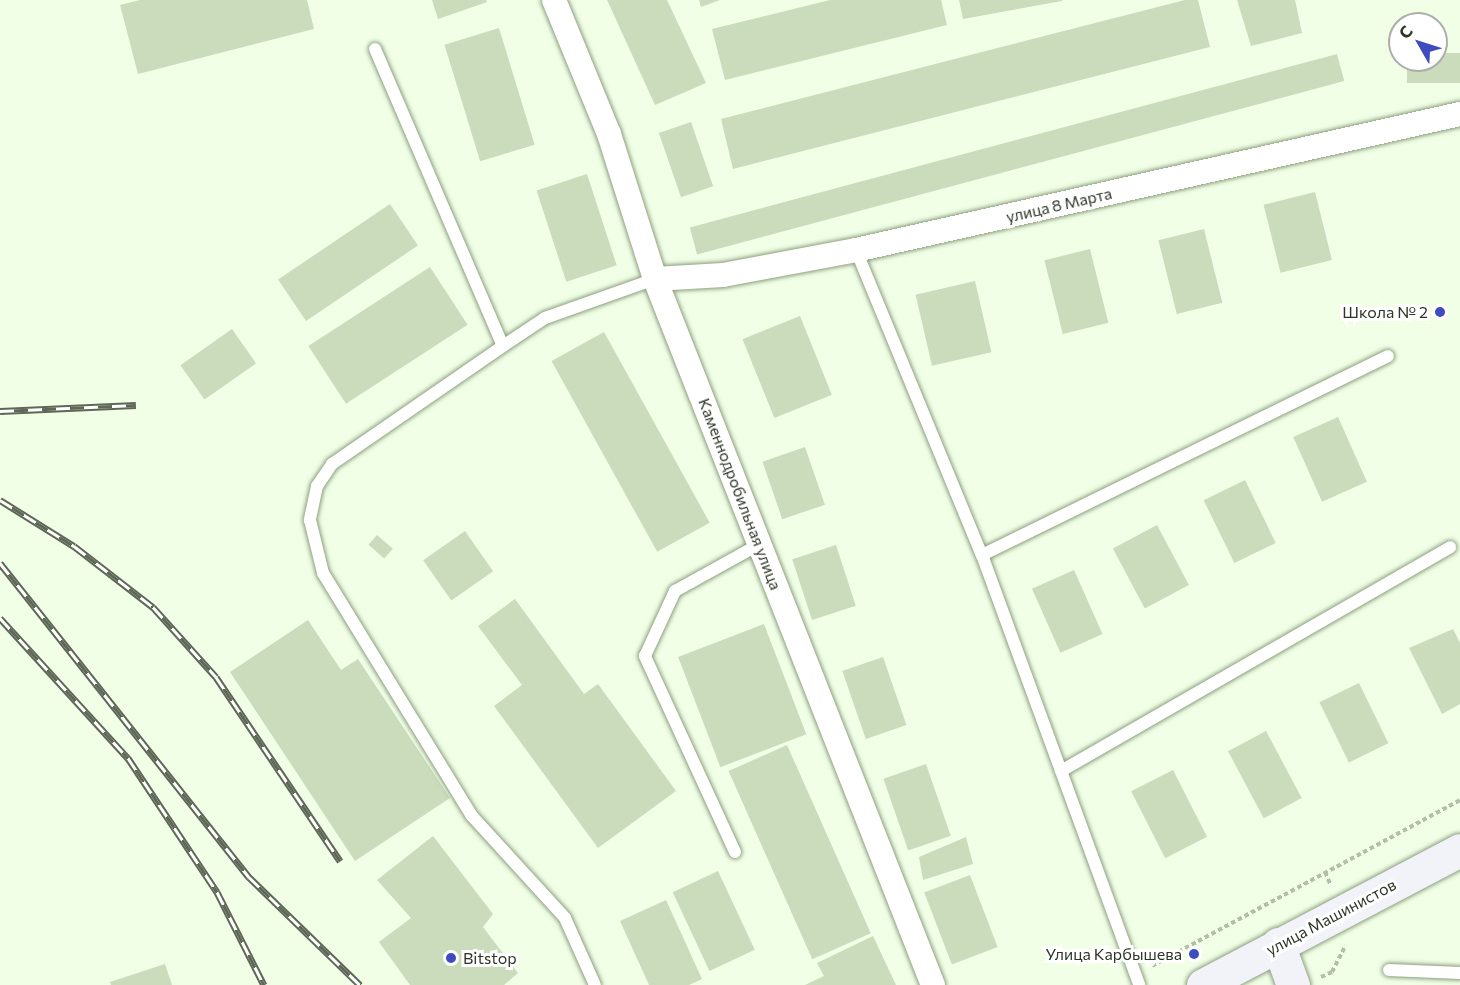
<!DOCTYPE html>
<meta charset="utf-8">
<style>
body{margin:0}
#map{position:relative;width:1460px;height:985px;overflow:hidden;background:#f0ffe5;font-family:Commissioner,sans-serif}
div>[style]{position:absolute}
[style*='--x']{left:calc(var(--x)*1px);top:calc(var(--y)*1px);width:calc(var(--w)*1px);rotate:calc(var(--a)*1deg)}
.building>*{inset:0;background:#cadcbc;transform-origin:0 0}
.path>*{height:4px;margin-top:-2px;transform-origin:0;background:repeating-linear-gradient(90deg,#b3bfaa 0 4.5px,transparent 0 7.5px)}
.roads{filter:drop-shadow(0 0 2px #8e9f80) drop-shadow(0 0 2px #8e9f80)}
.lane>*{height:12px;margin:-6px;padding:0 6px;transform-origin:6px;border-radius:6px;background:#fff}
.street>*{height:24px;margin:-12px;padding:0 12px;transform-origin:12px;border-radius:12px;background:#fff}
.secondary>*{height:33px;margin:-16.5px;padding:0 16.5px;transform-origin:16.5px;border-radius:16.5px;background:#f1f3f9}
.rail>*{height:7px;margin-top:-3.5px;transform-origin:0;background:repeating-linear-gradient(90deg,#fff 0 14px,#5e6758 0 28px);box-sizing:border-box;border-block:2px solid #5e6758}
.dots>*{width:16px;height:16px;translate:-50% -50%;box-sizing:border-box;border:3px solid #fff;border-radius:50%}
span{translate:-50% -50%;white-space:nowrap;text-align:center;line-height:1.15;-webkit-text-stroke:6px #fff;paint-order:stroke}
.street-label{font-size:16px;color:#2e3529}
.poi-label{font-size:16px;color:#2e3529}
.right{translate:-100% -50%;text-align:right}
.left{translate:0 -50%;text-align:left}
.north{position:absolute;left:1388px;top:12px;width:60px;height:60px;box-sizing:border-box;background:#fff;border:2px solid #abaea9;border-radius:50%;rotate:309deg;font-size:16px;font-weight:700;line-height:24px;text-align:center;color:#2e3529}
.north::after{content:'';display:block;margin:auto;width:21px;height:27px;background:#3f4cc0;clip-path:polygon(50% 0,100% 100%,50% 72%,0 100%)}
</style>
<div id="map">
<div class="building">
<div style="clip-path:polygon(140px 0,307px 0,314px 29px,138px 74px,120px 5px)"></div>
<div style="clip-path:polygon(432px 0,486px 0,487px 2px,438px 19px)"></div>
<div style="clip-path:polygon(607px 0,667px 0,706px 83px,655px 105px)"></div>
<div style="clip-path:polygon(699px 0,720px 0,701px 7px)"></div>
<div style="clip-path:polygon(830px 0,941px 0,947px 25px,725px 80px,712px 29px)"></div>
<div style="clip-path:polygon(959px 0,1062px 0,1062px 1px,963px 19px)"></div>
<div style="clip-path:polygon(1185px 0,1198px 0,1210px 47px,733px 169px,721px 119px)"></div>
<div style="clip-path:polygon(1237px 0,1295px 0,1302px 33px,1251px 46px)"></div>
<div style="left:499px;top:28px;width:122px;height:57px;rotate:73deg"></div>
<div style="left:1460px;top:53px;width:30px;height:53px;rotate:90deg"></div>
<div style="left:1337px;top:54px;width:28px;height:670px;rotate:75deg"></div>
<div style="left:691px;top:122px;width:68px;height:34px;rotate:71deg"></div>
<div style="left:587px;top:174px;width:96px;height:53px;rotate:72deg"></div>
<div style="left:1315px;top:192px;width:70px;height:53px;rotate:76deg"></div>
<div style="left:390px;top:204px;width:50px;height:135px;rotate:56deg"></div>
<div style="left:1204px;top:229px;width:76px;height:47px;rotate:76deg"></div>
<div style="left:1090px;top:249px;width:76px;height:47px;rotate:76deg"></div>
<div style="left:430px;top:267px;width:69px;height:145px;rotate:57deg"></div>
<div style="left:975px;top:281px;width:73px;height:61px;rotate:77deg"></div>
<div style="left:800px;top:316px;width:85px;height:62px;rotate:68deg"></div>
<div style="left:232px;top:329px;width:42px;height:63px;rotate:55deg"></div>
<div style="left:604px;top:332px;width:218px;height:60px;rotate:61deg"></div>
<div style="left:1338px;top:417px;width:71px;height:49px;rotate:66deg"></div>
<div style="left:805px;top:447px;width:61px;height:45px;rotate:71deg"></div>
<div style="left:1245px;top:480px;width:70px;height:46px;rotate:64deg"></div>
<div style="left:1157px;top:525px;width:68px;height:50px;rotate:62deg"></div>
<div style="left:465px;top:531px;width:49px;height:51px;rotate:55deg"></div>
<div style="left:377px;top:535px;width:21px;height:13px;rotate:41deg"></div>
<div style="left:836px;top:545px;width:64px;height:46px;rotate:72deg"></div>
<div style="left:1074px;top:570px;width:70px;height:46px;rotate:66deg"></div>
<div style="clip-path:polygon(515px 599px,584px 694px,598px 684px,676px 791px,598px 848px,494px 706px,522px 685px,478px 626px)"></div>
<div style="clip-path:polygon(308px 620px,341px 670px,358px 659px,450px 798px,355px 861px,230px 672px)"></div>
<div style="left:764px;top:624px;width:118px;height:92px;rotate:69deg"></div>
<div style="clip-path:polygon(1453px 629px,1460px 643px,1460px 704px,1442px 714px,1409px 648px)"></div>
<div style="left:883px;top:657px;width:72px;height:43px;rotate:71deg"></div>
<div style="left:1359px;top:683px;width:67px;height:44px;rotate:64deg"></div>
<div style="left:1266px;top:731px;width:76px;height:43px;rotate:62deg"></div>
<div style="left:787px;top:745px;width:206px;height:64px;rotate:66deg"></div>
<div style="left:926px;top:764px;width:76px;height:45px;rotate:71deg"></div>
<div style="left:1173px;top:770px;width:75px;height:47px;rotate:63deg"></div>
<div style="clip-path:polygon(433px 836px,493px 914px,483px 927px,518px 973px,504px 985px,410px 985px,379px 942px,411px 918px,377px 880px)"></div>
<div style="clip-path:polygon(966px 837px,973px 864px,923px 880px,919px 857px)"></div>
<div style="left:718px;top:871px;width:87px;height:50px;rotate:65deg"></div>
<div style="left:970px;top:875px;width:77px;height:49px;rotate:69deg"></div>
<div style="clip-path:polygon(666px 900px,702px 979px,689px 985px,649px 985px,620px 921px)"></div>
<div style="clip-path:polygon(873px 936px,896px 985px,805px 985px,824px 976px,817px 963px)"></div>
<div style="clip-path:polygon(165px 964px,172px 985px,111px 985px,110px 982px)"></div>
</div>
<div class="path">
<div style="--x:1325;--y:872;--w:15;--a:67"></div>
<div style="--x:1152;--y:966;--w:350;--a:-28.3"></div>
<div style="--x:1321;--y:977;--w:12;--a:-24"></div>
<div style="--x:1332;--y:972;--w:30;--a:-63"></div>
</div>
<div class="roads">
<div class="lane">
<div style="--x:375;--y:49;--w:323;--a:66.7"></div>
<div style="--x:503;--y:346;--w:50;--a:-33.7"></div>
<div style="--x:545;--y:318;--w:117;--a:-19.5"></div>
<div style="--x:856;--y:250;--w:330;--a:67.6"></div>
<div style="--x:982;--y:555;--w:458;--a:69.9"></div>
<div style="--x:503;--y:346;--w:208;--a:145.4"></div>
<div style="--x:332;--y:464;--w:27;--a:124"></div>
<div style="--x:317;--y:486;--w:35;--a:102"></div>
<div style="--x:310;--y:520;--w:55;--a:76.2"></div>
<div style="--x:323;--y:573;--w:285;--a:58.5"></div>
<div style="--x:472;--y:816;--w:138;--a:47.6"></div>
<div style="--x:565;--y:918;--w:73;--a:65.9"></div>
<div style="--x:982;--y:555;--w:452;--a:-26.1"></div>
<div style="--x:1061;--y:771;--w:449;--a:-29.9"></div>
<div style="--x:735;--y:852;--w:216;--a:-114.7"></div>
<div style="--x:645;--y:656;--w:72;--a:-65.2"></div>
<div style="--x:675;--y:591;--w:97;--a:-28.9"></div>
<div style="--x:1389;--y:970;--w:71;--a:2.4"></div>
</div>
<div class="street">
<div style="--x:554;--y:0;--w:145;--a:67.7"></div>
<div style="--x:609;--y:134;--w:152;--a:72.4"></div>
<div style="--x:655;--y:279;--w:759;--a:68.51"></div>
<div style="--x:655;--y:279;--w:68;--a:-3.4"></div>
<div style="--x:723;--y:275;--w:135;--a:-10.6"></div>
<div style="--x:856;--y:250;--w:619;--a:-12.69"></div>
</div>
<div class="secondary">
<div style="--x:1278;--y:944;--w:44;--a:69.9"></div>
<div style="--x:1203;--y:985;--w:290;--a:-27.7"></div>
</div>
</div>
<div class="rail">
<div style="--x:0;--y:411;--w:136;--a:-2.5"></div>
<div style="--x:0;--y:500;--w:87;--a:31.9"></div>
<div style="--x:74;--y:546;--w:100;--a:37.7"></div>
<div style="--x:153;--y:607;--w:94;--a:48"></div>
<div style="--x:216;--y:677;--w:222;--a:56"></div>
<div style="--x:0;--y:563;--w:401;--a:51.6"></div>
<div style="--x:249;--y:877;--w:155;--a:44.2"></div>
<div style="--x:0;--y:618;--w:190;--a:47.6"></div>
<div style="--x:128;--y:758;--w:161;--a:56.4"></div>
<div style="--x:217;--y:892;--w:104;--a:63.2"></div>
</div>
<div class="dots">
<div style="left:1440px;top:312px;background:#3f4cc0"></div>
<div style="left:1194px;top:954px;background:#3f4cc0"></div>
<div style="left:451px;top:958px;background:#3f4cc0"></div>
</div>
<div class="street-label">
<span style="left:1059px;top:205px;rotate:-13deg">улица 8 Марта</span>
<span style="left:740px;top:494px;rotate:69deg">Каменнодробильная улица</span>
<span style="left:1331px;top:917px;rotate:-28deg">улица Машинистов</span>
</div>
<div class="poi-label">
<span class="right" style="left:1428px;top:312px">Школа № 2</span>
<span class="right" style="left:1182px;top:954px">Улица Карбышева</span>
<span class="left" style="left:463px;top:958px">Bitstop</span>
</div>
<div class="north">С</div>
</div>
